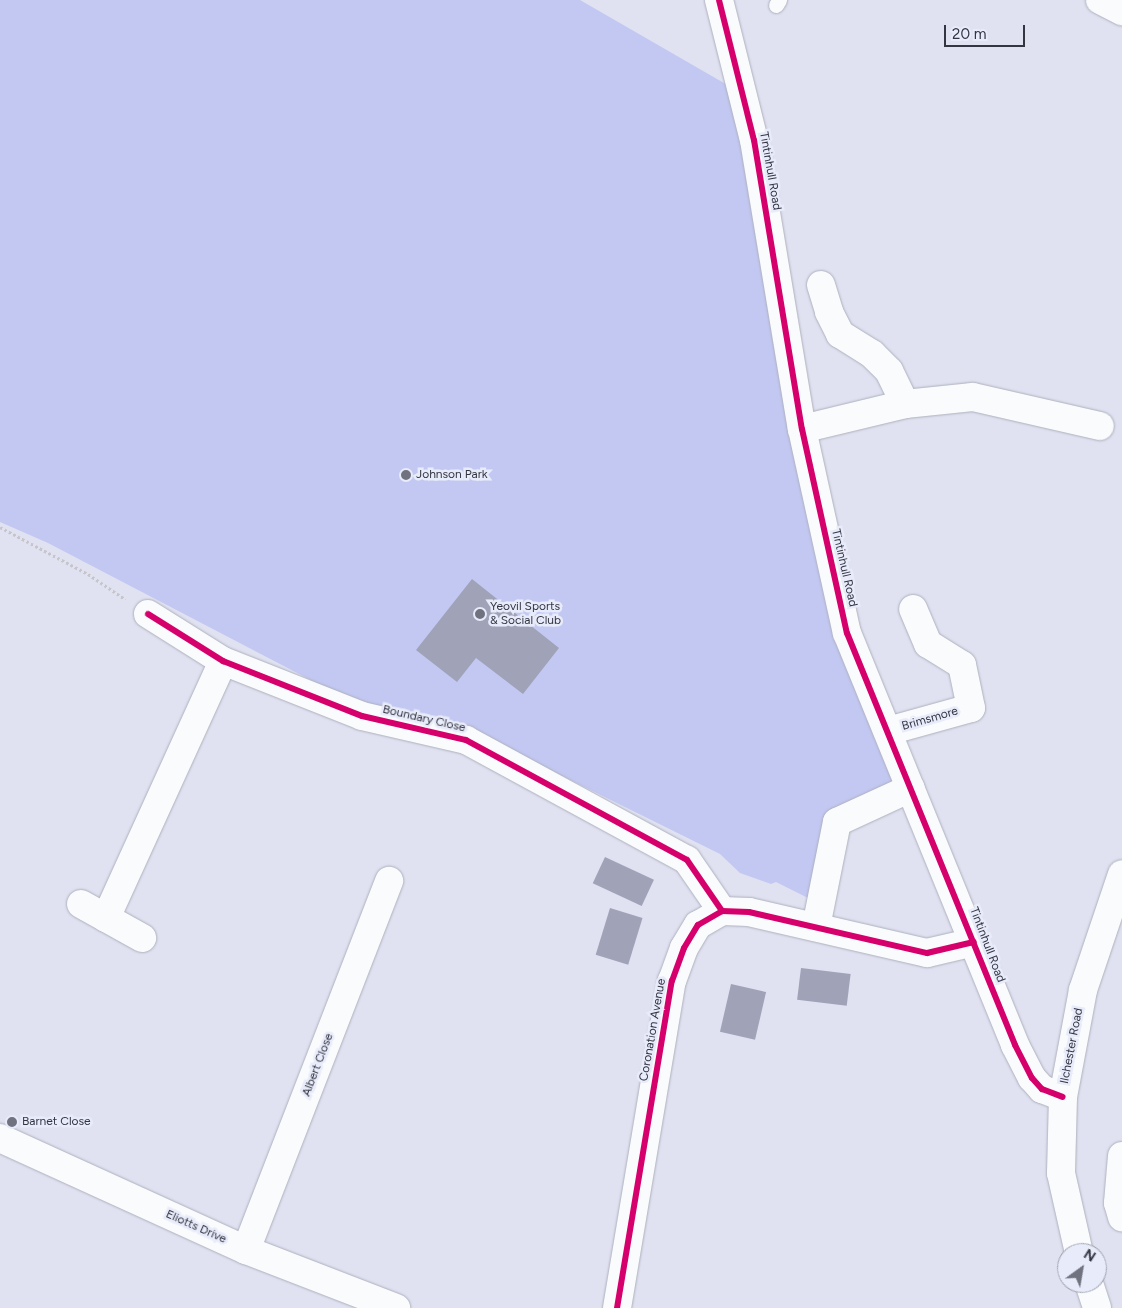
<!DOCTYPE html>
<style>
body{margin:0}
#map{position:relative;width:1122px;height:1308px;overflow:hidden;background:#e0e2f1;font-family:Figtree,sans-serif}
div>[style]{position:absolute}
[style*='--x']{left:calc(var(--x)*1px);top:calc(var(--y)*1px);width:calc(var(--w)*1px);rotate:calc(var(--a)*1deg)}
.green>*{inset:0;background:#c2c8f2}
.building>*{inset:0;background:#a0a2b8;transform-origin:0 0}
.path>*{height:3px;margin-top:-1.5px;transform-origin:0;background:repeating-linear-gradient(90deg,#c5c5cb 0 2.5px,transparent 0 5px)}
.roads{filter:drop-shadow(0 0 1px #aeb0bd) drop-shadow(0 0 1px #aeb0bd)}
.service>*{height:15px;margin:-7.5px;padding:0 7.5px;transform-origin:7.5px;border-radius:7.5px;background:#fafbfd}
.minor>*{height:28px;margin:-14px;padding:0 14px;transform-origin:14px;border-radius:14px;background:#fafbfd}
.tertiary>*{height:28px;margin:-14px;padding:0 14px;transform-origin:14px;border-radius:14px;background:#fafbfd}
.trunk>*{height:28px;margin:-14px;padding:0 14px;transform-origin:14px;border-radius:14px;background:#fafbfd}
.cycleway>*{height:6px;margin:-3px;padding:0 3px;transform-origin:3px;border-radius:3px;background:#d6006c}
.dots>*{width:14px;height:14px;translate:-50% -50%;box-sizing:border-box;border:2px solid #e8ebf9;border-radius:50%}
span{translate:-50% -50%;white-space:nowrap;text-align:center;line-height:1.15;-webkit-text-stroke:5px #e8ebf9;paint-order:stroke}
.street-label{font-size:12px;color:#333543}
.poi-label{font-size:12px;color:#333543}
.left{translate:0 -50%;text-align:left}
.north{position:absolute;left:1057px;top:1243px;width:50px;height:50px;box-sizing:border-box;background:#e8ebf9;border:1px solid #a0a2b0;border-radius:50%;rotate:32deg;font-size:14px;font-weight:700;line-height:20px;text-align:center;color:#333543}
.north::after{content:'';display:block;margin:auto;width:18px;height:22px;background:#707280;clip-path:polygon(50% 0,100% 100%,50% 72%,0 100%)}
.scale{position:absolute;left:944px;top:25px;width:81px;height:22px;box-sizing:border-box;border:2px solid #333543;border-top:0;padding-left:6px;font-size:15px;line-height:18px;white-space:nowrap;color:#333543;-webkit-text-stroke:4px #e8ebf9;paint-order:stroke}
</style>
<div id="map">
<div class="green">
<div style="clip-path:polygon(0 0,580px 0,743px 94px,847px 633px,911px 788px,837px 822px,820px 904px,776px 882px,771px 884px,740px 873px,720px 854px,536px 763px,353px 702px,48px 543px,0 522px)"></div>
</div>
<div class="building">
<div style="clip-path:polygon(472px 579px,559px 648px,523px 694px,476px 658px,457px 682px,416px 650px)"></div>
<div style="left:605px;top:857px;width:54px;height:29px;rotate:25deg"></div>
<div style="left:610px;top:908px;width:34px;height:49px;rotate:17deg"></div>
<div style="left:801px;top:968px;width:50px;height:32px;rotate:7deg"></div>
<div style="left:731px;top:984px;width:36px;height:49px;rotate:13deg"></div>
</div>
<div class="path">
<div style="--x:0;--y:527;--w:100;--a:28.1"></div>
<div style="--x:88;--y:574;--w:45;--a:34"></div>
</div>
<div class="roads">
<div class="service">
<div style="--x:776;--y:5;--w:6;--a:-59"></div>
</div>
<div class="minor">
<div style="--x:821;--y:285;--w:28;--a:73"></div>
<div style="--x:829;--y:312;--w:25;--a:63"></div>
<div style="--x:840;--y:334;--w:38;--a:32"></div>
<div style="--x:872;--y:354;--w:24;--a:45"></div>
<div style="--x:889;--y:371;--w:37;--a:64"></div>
<div style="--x:802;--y:429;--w:106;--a:-13.6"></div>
<div style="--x:905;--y:404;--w:68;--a:-5.9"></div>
<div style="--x:973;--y:397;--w:130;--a:12.9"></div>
<div style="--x:148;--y:614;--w:89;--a:32.1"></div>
<div style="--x:223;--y:661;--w:149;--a:21.6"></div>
<div style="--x:362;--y:716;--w:107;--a:13"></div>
<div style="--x:466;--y:740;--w:251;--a:28.5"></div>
<div style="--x:687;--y:860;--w:62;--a:55.5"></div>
<div style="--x:888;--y:731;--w:86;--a:-15.5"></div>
<div style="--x:971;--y:708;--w:44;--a:-101.8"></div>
<div style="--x:962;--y:665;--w:40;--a:-148"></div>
<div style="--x:928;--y:644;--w:38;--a:-113"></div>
<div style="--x:81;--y:904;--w:70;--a:29.1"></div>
<div style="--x:106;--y:918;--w:282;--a:-65.5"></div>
<div style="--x:816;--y:927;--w:107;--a:-78.7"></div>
<div style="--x:837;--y:822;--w:81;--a:-24.7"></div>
<div style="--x:0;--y:1138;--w:270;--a:24.5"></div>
<div style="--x:246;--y:1250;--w:161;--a:21.1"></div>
<div style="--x:1122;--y:1156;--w:47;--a:94.9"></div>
<div style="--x:1118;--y:1203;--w:15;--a:74"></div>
<div style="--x:246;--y:1250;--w:396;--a:-68.8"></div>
</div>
<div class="tertiary">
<div style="--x:719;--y:0;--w:144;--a:76"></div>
<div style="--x:754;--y:140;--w:293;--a:80.6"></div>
<div style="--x:802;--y:429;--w:209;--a:77.6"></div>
<div style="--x:847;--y:633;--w:445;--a:67.8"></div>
<div style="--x:1015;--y:1045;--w:37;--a:63"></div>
<div style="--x:1032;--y:1078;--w:15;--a:48"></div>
<div style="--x:1042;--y:1089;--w:22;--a:21"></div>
<div style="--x:1100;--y:0;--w:25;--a:27"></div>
<div style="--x:617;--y:1308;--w:332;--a:-80.5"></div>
<div style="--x:672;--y:981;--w:35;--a:-70"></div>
<div style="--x:684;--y:948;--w:27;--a:-59"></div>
<div style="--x:698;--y:925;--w:28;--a:-30"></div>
<div style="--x:722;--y:911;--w:27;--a:2"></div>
<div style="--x:749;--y:912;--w:183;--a:13"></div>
<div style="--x:927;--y:953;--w:48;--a:-13.2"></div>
</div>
<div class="trunk">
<div style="--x:1079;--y:1253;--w:82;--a:-102.7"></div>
<div style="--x:1061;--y:1173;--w:76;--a:-88.5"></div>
<div style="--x:1063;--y:1097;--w:109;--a:-79.4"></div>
<div style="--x:1083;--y:990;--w:122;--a:-71.4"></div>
<div style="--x:1089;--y:1283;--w:26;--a:72"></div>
</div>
</div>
<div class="cycleway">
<div style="--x:719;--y:0;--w:144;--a:76"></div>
<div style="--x:754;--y:140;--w:293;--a:80.6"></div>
<div style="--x:802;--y:429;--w:209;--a:77.6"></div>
<div style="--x:847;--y:633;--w:445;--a:67.8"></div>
<div style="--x:1015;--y:1045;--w:37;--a:63"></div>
<div style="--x:1032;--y:1078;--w:15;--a:48"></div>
<div style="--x:1042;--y:1089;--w:22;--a:21"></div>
<div style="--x:148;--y:614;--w:89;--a:32.1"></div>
<div style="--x:223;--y:661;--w:149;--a:21.6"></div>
<div style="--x:362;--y:716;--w:107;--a:13"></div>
<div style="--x:466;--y:740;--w:251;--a:28.5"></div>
<div style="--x:687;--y:860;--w:62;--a:55.5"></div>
<div style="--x:617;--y:1308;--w:332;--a:-80.5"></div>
<div style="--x:672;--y:981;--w:35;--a:-70"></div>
<div style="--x:684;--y:948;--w:27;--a:-59"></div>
<div style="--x:698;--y:925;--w:28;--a:-30"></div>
<div style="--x:722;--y:911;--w:27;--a:2"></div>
<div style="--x:749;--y:912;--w:183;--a:13"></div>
<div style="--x:927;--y:953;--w:48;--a:-13.2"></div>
</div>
<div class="dots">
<div style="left:406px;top:475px;background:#707280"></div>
<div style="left:480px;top:614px;background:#707280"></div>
<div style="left:12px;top:1122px;background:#707280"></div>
</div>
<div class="street-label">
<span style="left:770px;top:171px;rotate:80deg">Tintinhull Road</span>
<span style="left:844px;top:568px;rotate:77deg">Tintinhull Road</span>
<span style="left:424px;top:719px;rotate:13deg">Boundary Close</span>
<span style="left:930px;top:719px;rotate:-16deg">Brimsmore</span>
<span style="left:987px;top:945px;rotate:69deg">Tintinhull Road</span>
<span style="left:653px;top:1030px;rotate:-80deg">Coronation Avenue</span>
<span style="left:1072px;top:1046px;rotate:-79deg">Ilchester Road</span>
<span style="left:318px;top:1065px;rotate:-69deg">Albert Close</span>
<span style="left:196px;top:1227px;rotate:24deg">Eliotts Drive</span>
</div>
<div class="poi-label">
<span class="left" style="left:416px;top:475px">Johnson Park</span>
<span class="left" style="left:490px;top:614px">Yeovil Sports<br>&amp; Social Club</span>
<span class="left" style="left:22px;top:1122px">Barnet Close</span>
</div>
<div class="north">N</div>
<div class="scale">20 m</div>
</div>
